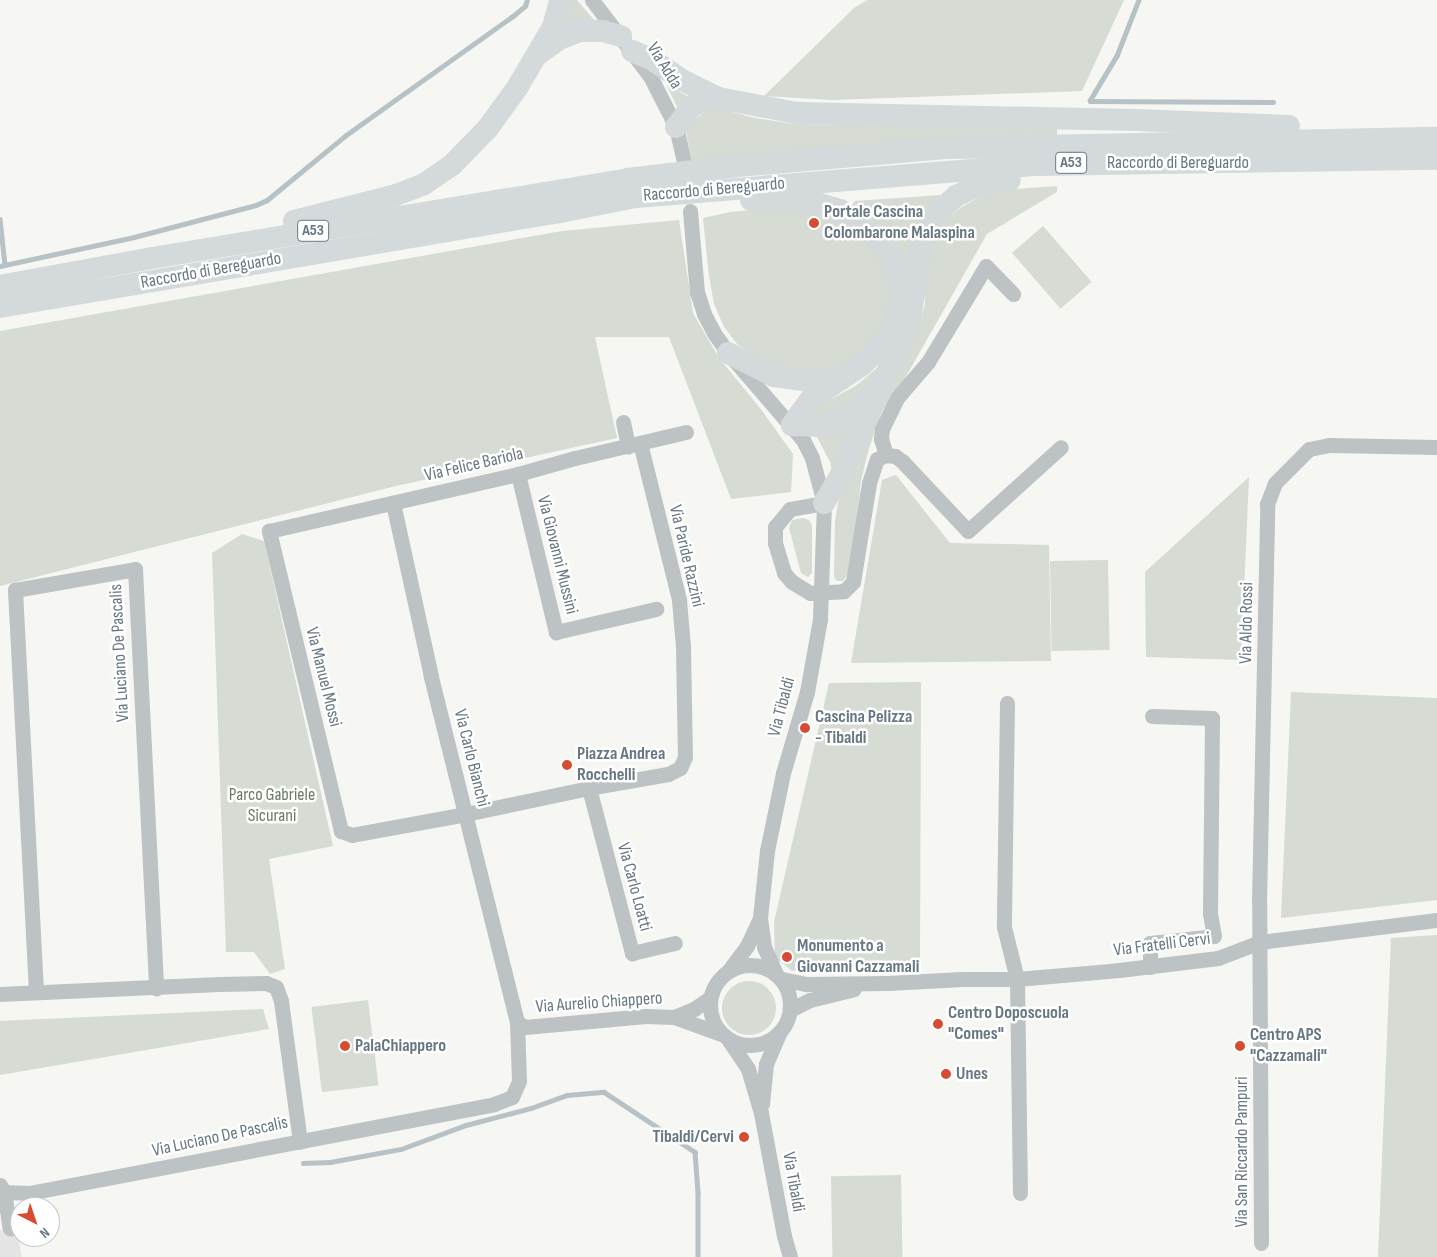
<!DOCTYPE html>
<style>
body{margin:0}
#map{position:relative;width:1437px;height:1257px;overflow:hidden;background:#f6f6f3;font-family:"Sofia Sans Condensed",sans-serif}
div>[style]{position:absolute}
[style*='--x']{left:calc(var(--x)*1px);top:calc(var(--y)*1px);width:calc(var(--w)*1px);rotate:calc(var(--a)*1deg)}
.built>*{inset:0;background:#e4e5e4}
.green>*{inset:0;background:#d6dbd3;transform-origin:0 0}
.round{border-radius:50%}
.stream>*{height:4.5px;margin:-2.25px;padding:0 2.25px;transform-origin:2.25px;border-radius:2.25px;background:#b6c2c5}
.minor>*{height:15px;margin:-7.5px;padding:0 7.5px;transform-origin:7.5px;border-radius:7.5px;background:#bdc2c5}
.minor>.ring{margin:-7.5px;padding:0;box-sizing:content-box;background:none;border:15px solid #bdc2c5;border-radius:50%}
.highway>*{height:22px;margin:-11px;padding:0 11px;transform-origin:11px;border-radius:11px;background:#d4d9dc}
.dots>*{width:14px;height:14px;translate:-50% -50%;box-sizing:border-box;border:2px solid #fff;border-radius:50%}
span{translate:-50% -50%;white-space:nowrap;text-align:center;line-height:1.15;-webkit-text-stroke:5px #fff;paint-order:stroke}
.shield-label span{padding:1px 4px;background:#fff;border:1px solid;border-radius:4px;-webkit-text-stroke-width:0}
.shield-label{font-size:16px;color:#677882;font-weight:700}
.street-label{font-size:18px;color:#677882}
.poi-label{font-size:18px;color:#677882;font-weight:700}
.left{translate:0 -50%;text-align:left}
.right{translate:-100% -50%;text-align:right}
.park-label{font-size:18px;color:#6b7a66}
.north{position:absolute;left:10px;top:1197px;width:50px;height:50px;box-sizing:border-box;background:#fff;border:1px solid #c2c9cd;border-radius:50%;rotate:139deg;font-size:14px;font-weight:700;line-height:20px;text-align:center;color:#677882}
.north::after{content:'';display:block;margin:auto;width:18px;height:22px;background:#d64c33;clip-path:polygon(50% 0,100% 100%,50% 72%,0 100%)}
</style>
<div id="map">
<div class="built">
<div style="clip-path:polygon(0 1230px,17px 1232px,22px 1257px,0 1257px)"></div>
</div>
<div class="green">
<div style="clip-path:polygon(567px 0,577px 0,595px 21px,563px 29px)"></div>
<div style="clip-path:polygon(867px 0,1124px 0,1082px 91px,832px 100px,764px 96px,854px 8px)"></div>
<div style="clip-path:polygon(669px 85px,685px 95px,692px 98px,678px 109px,667px 86px)"></div>
<div style="clip-path:polygon(708px 109px,721px 109px,755px 118px,794px 124px,1057px 128px,1057px 135px,693px 165px,685px 127px)"></div>
<div style="clip-path:polygon(1057px 186px,1057px 192px,987px 234px,904px 380px,882px 412px,869px 448px,861px 481px,851px 571px,843px 581px,837px 581px,834px 577px,835px 521px,838px 503px,843px 485px,919px 326px,925px 304px,924px 286px,930px 243px,944px 222px,960px 208px,991px 191px)"></div>
<div style="clip-path:polygon(941px 195px,910px 264px,905px 268px,851px 206px,855px 201px)"></div>
<div style="clip-path:polygon(801px 205px,818px 209px,859px 232px,887px 267px,893px 287px,887px 325px,843px 371px,783px 373px,738px 345px,724px 327px,714px 304px,709px 276px,703px 218px,730px 212px)"></div>
<div style="clip-path:polygon(679px 220px,693px 313px,719px 358px,760px 408px,793px 454px,791px 492px,731px 499px,669px 337px,595px 337px,617px 438px,396px 486px,0 586px,0 331px,562px 231px)"></div>
<div style="left:1043px;top:226px;width:74px;height:41px;rotate:49deg"></div>
<div style="clip-path:polygon(885px 361px,888px 361px,852px 406px,815px 420px,811px 412px,815px 408px,857px 385px)"></div>
<div style="clip-path:polygon(852px 426px,833px 474px,830px 462px,817px 437px)"></div>
<div style="clip-path:polygon(896px 475px,950px 543px,1049px 545px,1051px 661px,851px 663px,882px 480px)"></div>
<div style="clip-path:polygon(1249px 477px,1241px 660px,1146px 657px,1145px 572px)"></div>
<div style="clip-path:polygon(803px 518px,809px 520px,812px 525px,812px 573px,808px 577px,801px 573px,789px 528px,792px 520px)"></div>
<div style="clip-path:polygon(242px 534px,264px 541px,333px 846px,269px 859px,285px 969px,270px 974px,254px 952px,226px 952px,212px 553px)"></div>
<div style="left:1108px;top:560px;width:90px;height:58px;rotate:89deg"></div>
<div style="clip-path:polygon(921px 682px,920px 964px,792px 971px,775px 957px,774px 922px,829px 683px)"></div>
<div style="clip-path:polygon(1291px 692px,1437px 698px,1437px 900px,1281px 918px)"></div>
<div style="clip-path:polygon(1437px 935px,1437px 1257px,1378px 1257px,1391px 938px)"></div>
<div class="round" style="left:722px;top:981px;width:54px;height:54px"></div>
<div style="left:368px;top:1000px;width:86px;height:57px;rotate:83deg"></div>
<div style="clip-path:polygon(263px 1009px,269px 1029px,0 1075px,0 1021px)"></div>
<div style="left:901px;top:1175px;width:82px;height:70px;rotate:89deg"></div>
</div>
<div class="stream">
<div style="--x:1139;--y:0;--w:60;--a:111.4"></div>
<div style="--x:1117;--y:56;--w:52;--a:121"></div>
<div style="--x:1090;--y:101;--w:183;--a:0.3"></div>
<div style="--x:0;--y:219;--w:46;--a:83.8"></div>
<div style="--x:0;--y:266;--w:137;--a:-12.2"></div>
<div style="--x:134;--y:237;--w:126;--a:-14.7"></div>
<div style="--x:256;--y:205;--w:12;--a:-24"></div>
<div style="--x:267;--y:200;--w:102;--a:-39.4"></div>
<div style="--x:346;--y:135;--w:205;--a:-35.5"></div>
<div style="--x:513;--y:16;--w:16;--a:-40"></div>
<div style="--x:525;--y:6;--w:6;--a:-72"></div>
<div style="--x:303;--y:1163;--w:27;--a:-2"></div>
<div style="--x:330;--y:1162;--w:72;--a:-10.4"></div>
<div style="--x:401;--y:1149;--w:69;--a:-20.3"></div>
<div style="--x:466;--y:1125;--w:67;--a:-14.7"></div>
<div style="--x:531;--y:1108;--w:38;--a:-20"></div>
<div style="--x:567;--y:1095;--w:37;--a:-5"></div>
<div style="--x:604;--y:1092;--w:109;--a:33.4"></div>
<div style="--x:695;--y:1152;--w:40;--a:85.7"></div>
<div style="--x:698;--y:1192;--w:65;--a:90"></div>
</div>
<div class="minor">
<div style="--x:592;--y:0;--w:96;--a:52.7"></div>
<div style="--x:650;--y:76;--w:57;--a:63"></div>
<div style="--x:676;--y:127;--w:37;--a:77"></div>
<div style="--x:690;--y:211;--w:81;--a:85.1"></div>
<div style="--x:697;--y:292;--w:23;--a:72"></div>
<div style="--x:704;--y:314;--w:21;--a:62"></div>
<div style="--x:714;--y:333;--w:24;--a:55"></div>
<div style="--x:728;--y:353;--w:115;--a:49.2"></div>
<div style="--x:803;--y:440;--w:20;--a:63"></div>
<div style="--x:812;--y:458;--w:47;--a:75.1"></div>
<div style="--x:824;--y:503;--w:116;--a:92"></div>
<div style="--x:820;--y:619;--w:74;--a:100.1"></div>
<div style="--x:807;--y:692;--w:84;--a:106.5"></div>
<div style="--x:783;--y:773;--w:80;--a:101.6"></div>
<div style="--x:767;--y:851;--w:67;--a:96"></div>
<div style="--x:760;--y:918;--w:29;--a:82"></div>
<div style="--x:764;--y:947;--w:27;--a:66"></div>
<div style="--x:623;--y:422;--w:25;--a:78"></div>
<div style="--x:640;--y:443;--w:162;--a:76"></div>
<div style="--x:679;--y:600;--w:47;--a:85.1"></div>
<div style="--x:683;--y:647;--w:110;--a:89"></div>
<div style="--x:685;--y:757;--w:12;--a:114"></div>
<div style="--x:680;--y:768;--w:13;--a:153"></div>
<div style="--x:668;--y:774;--w:80;--a:170"></div>
<div style="--x:589;--y:788;--w:126;--a:168.1"></div>
<div style="--x:466;--y:814;--w:116;--a:169.6"></div>
<div style="--x:352;--y:835;--w:12;--a:-160"></div>
<div style="--x:341;--y:831;--w:309;--a:-103.5"></div>
<div style="--x:269;--y:531;--w:255;--a:-12.9"></div>
<div style="--x:518;--y:474;--w:59;--a:-15.7"></div>
<div style="--x:575;--y:458;--w:114;--a:-13.2"></div>
<div style="--x:886;--y:455;--w:17;--a:-107"></div>
<div style="--x:881;--y:439;--w:10;--a:-84"></div>
<div style="--x:882;--y:429;--w:34;--a:-64"></div>
<div style="--x:897;--y:398;--w:48;--a:-49.3"></div>
<div style="--x:928;--y:362;--w:112;--a:-58.9"></div>
<div style="--x:986;--y:266;--w:39;--a:46"></div>
<div style="--x:518;--y:474;--w:163;--a:76.5"></div>
<div style="--x:556;--y:632;--w:103;--a:-13"></div>
<div style="--x:824;--y:503;--w:35;--a:170"></div>
<div style="--x:790;--y:509;--w:23;--a:130"></div>
<div style="--x:775;--y:527;--w:16;--a:90"></div>
<div style="--x:775;--y:543;--w:31;--a:73"></div>
<div style="--x:784;--y:573;--w:12;--a:48"></div>
<div style="--x:792;--y:582;--w:21;--a:31"></div>
<div style="--x:810;--y:593;--w:34;--a:-3"></div>
<div style="--x:844;--y:591;--w:13;--a:-45"></div>
<div style="--x:853;--y:582;--w:100;--a:-80.8"></div>
<div style="--x:869;--y:483;--w:25;--a:-72"></div>
<div style="--x:877;--y:459;--w:10;--a:-24"></div>
<div style="--x:886;--y:455;--w:9;--a:6"></div>
<div style="--x:895;--y:456;--w:9;--a:36"></div>
<div style="--x:902;--y:461;--w:96;--a:46.7"></div>
<div style="--x:968;--y:531;--w:125;--a:-42.1"></div>
<div style="--x:1007;--y:703;--w:224;--a:90.8"></div>
<div style="--x:1004;--y:927;--w:54;--a:76"></div>
<div style="--x:1017;--y:979;--w:214;--a:89.2"></div>
<div style="--x:589;--y:788;--w:171;--a:75.4"></div>
<div style="--x:632;--y:953;--w:44;--a:-13.1"></div>
<div class="ring" style="left:710px;top:965px;width:65px;height:65px"></div>
<div style="--x:1150;--y:967;--w:24;--a:-90"></div>
<div style="--x:1150;--y:943;--w:64;--a:-6.2"></div>
<div style="--x:1214;--y:936;--w:23;--a:-100"></div>
<div style="--x:1210;--y:913;--w:195;--a:-89.4"></div>
<div style="--x:1212;--y:718;--w:60;--a:-178.1"></div>
<div style="--x:729;--y:970;--w:30;--a:-53"></div>
<div style="--x:747;--y:946;--w:31;--a:-65"></div>
<div style="--x:782;--y:979;--w:25;--a:12"></div>
<div style="--x:806;--y:984;--w:82;--a:-0.7"></div>
<div style="--x:888;--y:983;--w:74;--a:-3.1"></div>
<div style="--x:962;--y:979;--w:55;--a:0"></div>
<div style="--x:1017;--y:979;--w:102;--a:-5"></div>
<div style="--x:1119;--y:970;--w:100;--a:-6.9"></div>
<div style="--x:1218;--y:958;--w:45;--a:-20.9"></div>
<div style="--x:1260;--y:942;--w:178;--a:-7.1"></div>
<div style="--x:36;--y:991;--w:402;--a:-93"></div>
<div style="--x:15;--y:590;--w:122;--a:-9.9"></div>
<div style="--x:135;--y:569;--w:420;--a:87.1"></div>
<div style="--x:0;--y:994;--w:219;--a:-2.6"></div>
<div style="--x:219;--y:984;--w:47;--a:-1.2"></div>
<div style="--x:266;--y:983;--w:11;--a:22"></div>
<div style="--x:276;--y:987;--w:15;--a:70"></div>
<div style="--x:281;--y:1001;--w:142;--a:82.3"></div>
<div style="--x:790;--y:1010;--w:22;--a:-27"></div>
<div style="--x:810;--y:1000;--w:45;--a:-14"></div>
<div style="--x:674;--y:1017;--w:50;--a:19.9"></div>
<div style="--x:517;--y:1022;--w:9;--a:32"></div>
<div style="--x:525;--y:1027;--w:121;--a:-5.2"></div>
<div style="--x:645;--y:1016;--w:29;--a:2"></div>
<div style="--x:674;--y:1017;--w:22;--a:-22"></div>
<div style="--x:694;--y:1009;--w:19;--a:-35"></div>
<div style="--x:728;--y:1039;--w:36;--a:56"></div>
<div style="--x:748;--y:1069;--w:46;--a:73.5"></div>
<div style="--x:761;--y:1113;--w:125;--a:79.4"></div>
<div style="--x:784;--y:1236;--w:22;--a:74"></div>
<div style="--x:762;--y:1104;--w:40;--a:-84.3"></div>
<div style="--x:766;--y:1064;--w:34;--a:-67"></div>
<div style="--x:0;--y:1185;--w:8;--a:60"></div>
<div style="--x:4;--y:1192;--w:37;--a:81"></div>
<div style="--x:4;--y:1192;--w:25;--a:2"></div>
<div style="--x:29;--y:1193;--w:473;--a:-10.8"></div>
<div style="--x:494;--y:1104;--w:19;--a:-21"></div>
<div style="--x:512;--y:1097;--w:17;--a:-66"></div>
<div style="--x:519;--y:1081;--w:59;--a:-91.9"></div>
<div style="--x:517;--y:1022;--w:357;--a:-104"></div>
<div style="--x:431;--y:676;--w:177;--a:-102.4"></div>
<div style="--x:1261;--y:1243;--w:341;--a:-90.3"></div>
<div style="--x:1259;--y:902;--w:398;--a:-88.8"></div>
<div style="--x:1267;--y:504;--w:22;--a:-69"></div>
<div style="--x:1275;--y:483;--w:48;--a:-45"></div>
<div style="--x:1309;--y:449;--w:20;--a:-11"></div>
<div style="--x:1329;--y:445;--w:108;--a:1.1"></div>
</div>
<div class="highway">
<div style="--x:632;--y:51;--w:21;--a:23"></div>
<div style="--x:651;--y:59;--w:37;--a:34"></div>
<div style="--x:682;--y:80;--w:40;--a:26.6"></div>
<div style="--x:718;--y:98;--w:80;--a:10.8"></div>
<div style="--x:797;--y:113;--w:338;--a:1.2"></div>
<div style="--x:1135;--y:120;--w:154;--a:2.2"></div>
<div style="--x:540;--y:53;--w:24;--a:-36"></div>
<div style="--x:559;--y:39;--w:22;--a:-21"></div>
<div style="--x:580;--y:31;--w:23;--a:0"></div>
<div style="--x:603;--y:31;--w:19;--a:16"></div>
<div style="--x:676;--y:127;--w:25;--a:-53"></div>
<div style="--x:691;--y:107;--w:14;--a:-30"></div>
<div style="--x:703;--y:100;--w:15;--a:-8"></div>
<div style="--x:751;--y:200;--w:56;--a:0"></div>
<div style="--x:807;--y:200;--w:34;--a:17"></div>
<div style="--x:840;--y:210;--w:48;--a:39"></div>
<div style="--x:877;--y:240;--w:30;--a:53"></div>
<div style="--x:895;--y:264;--w:33;--a:79"></div>
<div style="--x:901;--y:296;--w:30;--a:104"></div>
<div style="--x:894;--y:325;--w:30;--a:123"></div>
<div style="--x:878;--y:350;--w:22;--a:137"></div>
<div style="--x:862;--y:365;--w:63;--a:146.1"></div>
<div style="--x:810;--y:400;--w:31;--a:126"></div>
<div style="--x:792;--y:425;--w:25;--a:2"></div>
<div style="--x:817;--y:426;--w:20;--a:-11"></div>
<div style="--x:837;--y:422;--w:18;--a:-27"></div>
<div style="--x:853;--y:414;--w:38;--a:-43"></div>
<div style="--x:294;--y:221;--w:105;--a:-14.3"></div>
<div style="--x:396;--y:195;--w:30;--a:-21"></div>
<div style="--x:424;--y:184;--w:34;--a:-34"></div>
<div style="--x:452;--y:165;--w:52;--a:-45.8"></div>
<div style="--x:488;--y:128;--w:49;--a:-54.1"></div>
<div style="--x:517;--y:88;--w:71;--a:-59.5"></div>
<div style="--x:553;--y:27;--w:28;--a:-75"></div>
<div style="--x:0;--y:286;--w:155;--a:-10.4"></div>
<div style="--x:152;--y:258;--w:482;--a:-9.4"></div>
<div style="--x:627;--y:179;--w:111;--a:-6.7"></div>
<div style="--x:737;--y:166;--w:213;--a:-4.9"></div>
<div style="--x:949;--y:148;--w:488;--a:-1.2"></div>
<div style="--x:0;--y:307;--w:573;--a:-9.64"></div>
<div style="--x:565;--y:211;--w:72;--a:-11.2"></div>
<div style="--x:636;--y:197;--w:402;--a:-4.6"></div>
<div style="--x:1037;--y:165;--w:400;--a:-0.9"></div>
<div style="--x:728;--y:353;--w:51;--a:26.6"></div>
<div style="--x:774;--y:376;--w:42;--a:8.1"></div>
<div style="--x:816;--y:382;--w:24;--a:-9"></div>
<div style="--x:824;--y:503;--w:31;--a:-59"></div>
<div style="--x:840;--y:476;--w:170;--a:-65.7"></div>
<div style="--x:910;--y:321;--w:79;--a:-82"></div>
<div style="--x:921;--y:243;--w:30;--a:-63"></div>
<div style="--x:935;--y:216;--w:29;--a:-44"></div>
<div style="--x:956;--y:196;--w:26;--a:-25"></div>
<div style="--x:980;--y:185;--w:30;--a:-9"></div>
</div>
<div class="dots">
<div style="left:814px;top:223px;background:#d64c33"></div>
<div style="left:805px;top:728px;background:#d64c33"></div>
<div style="left:567px;top:765px;background:#d64c33"></div>
<div style="left:787px;top:957px;background:#d64c33"></div>
<div style="left:938px;top:1024px;background:#d64c33"></div>
<div style="left:345px;top:1046px;background:#d64c33"></div>
<div style="left:1240px;top:1046px;background:#d64c33"></div>
<div style="left:946px;top:1074px;background:#d64c33"></div>
<div style="left:744px;top:1137px;background:#d64c33"></div>
</div>
<div class="shield-label">
<span style="left:1071px;top:163px">A53</span>
<span style="left:313px;top:231px">A53</span>
</div>
<div class="street-label">
<span style="left:664px;top:66px;rotate:58deg">Via Adda</span>
<span style="left:1178px;top:163px">Raccordo di Bereguardo</span>
<span style="left:714px;top:190px;rotate:-5deg">Raccordo di Bereguardo</span>
<span style="left:211px;top:271px;rotate:-10deg">Raccordo di Bereguardo</span>
<span style="left:474px;top:465px;rotate:-13deg">Via Felice Bariola</span>
<span style="left:557px;top:555px;rotate:76deg">Via Giovanni Mussini</span>
<span style="left:686px;top:556px;rotate:77deg">Via Paride Razzini</span>
<span style="left:1247px;top:623px;rotate:-89deg">Via Aldo Rossi</span>
<span style="left:120px;top:653px;rotate:-93deg">Via Luciano De Pascalis</span>
<span style="left:323px;top:677px;rotate:76deg">Via Manuel Mossi</span>
<span style="left:782px;top:707px;rotate:-75deg">Via Tibaldi</span>
<span style="left:471px;top:758px;rotate:76deg">Via Carlo Bianchi</span>
<span style="left:634px;top:887px;rotate:75deg">Via Carlo Loatti</span>
<span style="left:1162px;top:945px;rotate:-7deg">Via Fratelli Cervi</span>
<span style="left:599px;top:1003px;rotate:-4deg">Via Aurelio Chiappero</span>
<span style="left:220px;top:1137px;rotate:-12deg">Via Luciano De Pascalis</span>
<span style="left:1242px;top:1152px;rotate:-90deg">Via San Riccardo Pampuri</span>
<span style="left:793px;top:1182px;rotate:80deg">Via Tibaldi</span>
</div>
<div class="poi-label">
<span class="left" style="left:824px;top:223px">Portale Cascina<br>Colombarone Malaspina</span>
<span class="left" style="left:815px;top:728px">Cascina Pelizza<br>- Tibaldi</span>
<span class="left" style="left:577px;top:765px">Piazza Andrea<br>Rocchelli</span>
<span class="left" style="left:797px;top:957px">Monumento a<br>Giovanni Cazzamali</span>
<span class="left" style="left:948px;top:1024px">Centro Doposcuola<br>"Comes"</span>
<span class="left" style="left:1250px;top:1046px">Centro APS<br>"Cazzamali"</span>
<span class="left" style="left:355px;top:1046px">PalaChiappero</span>
<span class="left" style="left:956px;top:1074px">Unes</span>
<span class="right" style="left:734px;top:1137px">Tibaldi/Cervi</span>
</div>
<div class="park-label">
<span style="left:272px;top:806px">Parco Gabriele<br>Sicurani</span>
</div>
<div class="north">N</div>
</div>
